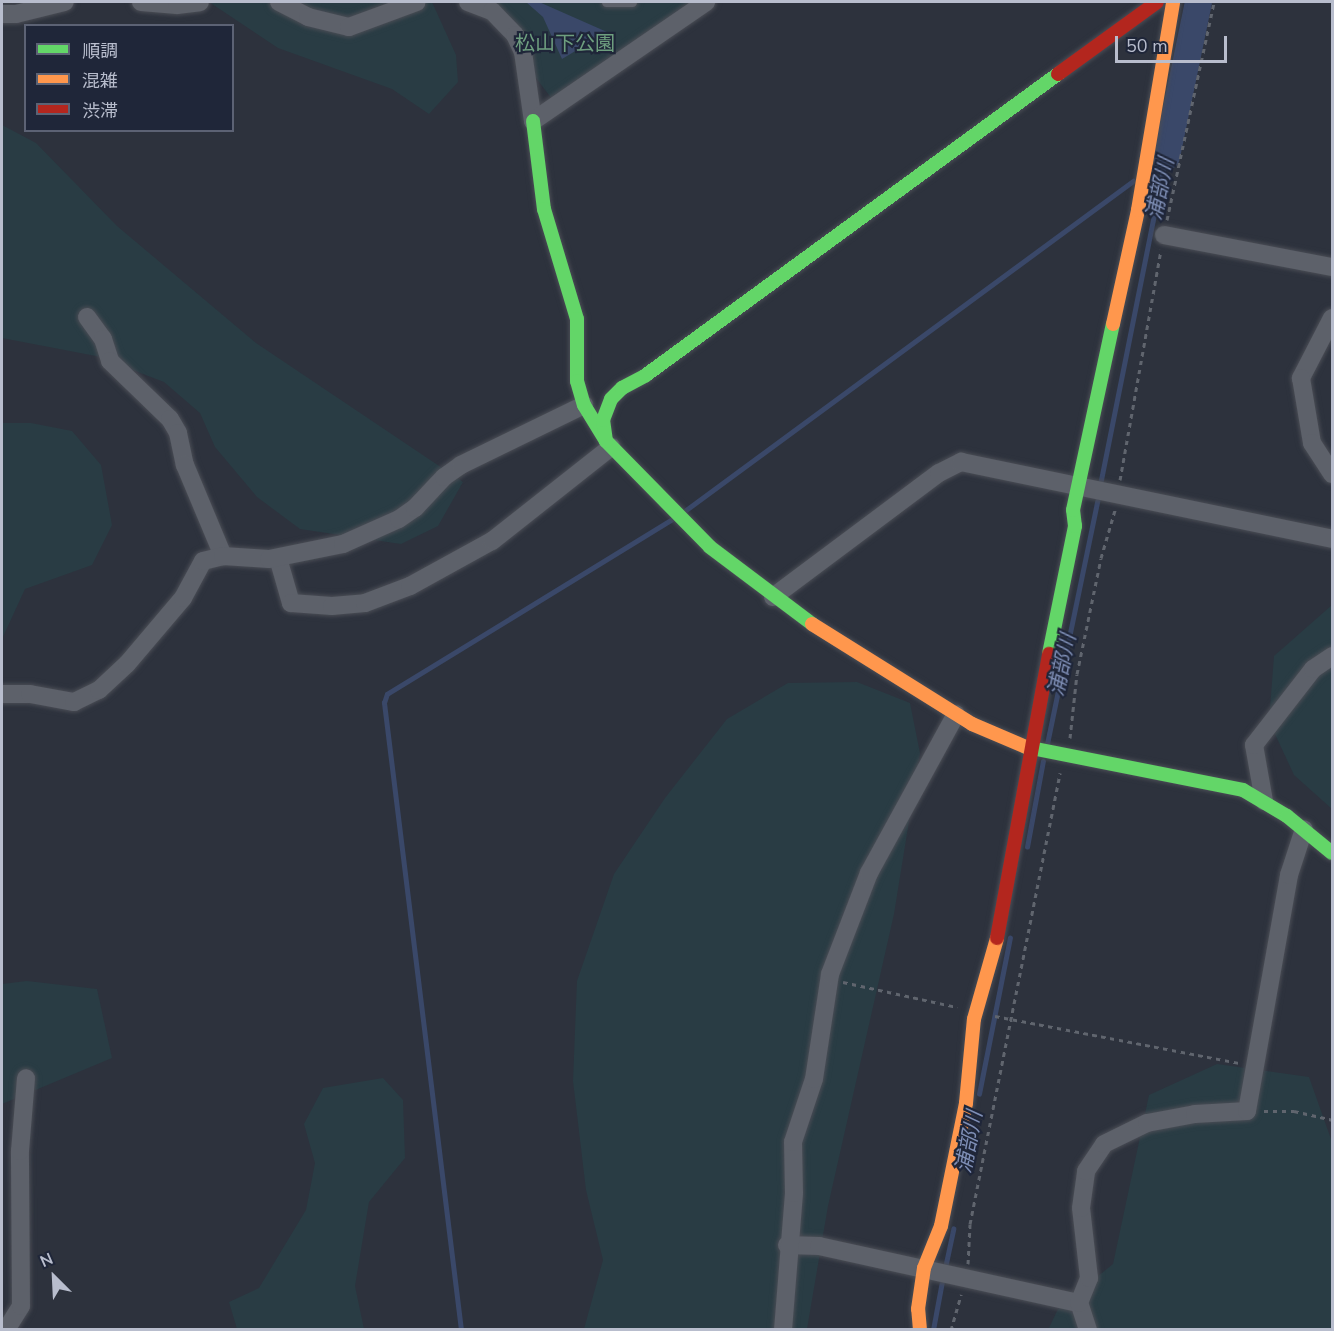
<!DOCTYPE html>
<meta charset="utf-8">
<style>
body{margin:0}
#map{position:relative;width:1334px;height:1331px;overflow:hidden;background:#2d323d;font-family:"Nunito Sans","Noto Sans JP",sans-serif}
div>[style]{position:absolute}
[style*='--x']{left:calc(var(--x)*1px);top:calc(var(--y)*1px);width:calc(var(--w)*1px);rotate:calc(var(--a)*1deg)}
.green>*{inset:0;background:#293c44}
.water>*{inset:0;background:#3a4869}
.stream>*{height:4.5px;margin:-2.25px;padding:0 2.25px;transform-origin:2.25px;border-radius:2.25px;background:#3a4869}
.river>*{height:27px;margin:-13.5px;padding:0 13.5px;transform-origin:13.5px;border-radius:13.5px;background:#3a4869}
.path>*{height:3px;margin-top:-1.5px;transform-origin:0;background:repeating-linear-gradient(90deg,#60656e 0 4.5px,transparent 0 9px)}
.roads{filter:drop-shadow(0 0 2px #4a4d55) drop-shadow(0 0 2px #4a4d55)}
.lane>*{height:9px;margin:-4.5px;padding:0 4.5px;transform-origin:4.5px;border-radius:4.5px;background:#5d616a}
.street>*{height:18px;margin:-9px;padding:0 9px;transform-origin:9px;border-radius:9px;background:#5d616a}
.fast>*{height:14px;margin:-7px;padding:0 7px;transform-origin:7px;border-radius:7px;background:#63d668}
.slow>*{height:14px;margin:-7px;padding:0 7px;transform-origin:7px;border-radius:7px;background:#ff974d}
.jam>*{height:14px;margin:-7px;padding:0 7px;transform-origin:7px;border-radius:7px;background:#b3261e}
span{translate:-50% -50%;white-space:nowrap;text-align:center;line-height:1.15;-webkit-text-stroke:4.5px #1f2639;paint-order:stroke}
.park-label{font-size:20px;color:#6e9f7f}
.water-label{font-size:21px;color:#7e8eb5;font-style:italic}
.frame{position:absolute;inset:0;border:3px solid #b8bdcd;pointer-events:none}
.legend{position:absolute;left:24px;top:24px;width:210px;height:108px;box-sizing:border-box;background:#1f2639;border:2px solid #5c6274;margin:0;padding:8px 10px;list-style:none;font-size:18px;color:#b8bdcd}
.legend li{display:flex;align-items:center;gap:12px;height:30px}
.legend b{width:30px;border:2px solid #5c6274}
.north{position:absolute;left:24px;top:1247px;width:60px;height:60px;-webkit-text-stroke:4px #1f2639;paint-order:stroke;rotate:336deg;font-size:16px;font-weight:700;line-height:24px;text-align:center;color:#b8bdcd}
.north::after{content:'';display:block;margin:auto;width:21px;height:27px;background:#b8bdcd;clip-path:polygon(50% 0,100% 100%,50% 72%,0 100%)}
.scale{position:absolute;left:1115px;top:36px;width:112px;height:27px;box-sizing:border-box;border:3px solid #b8bdcd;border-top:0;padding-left:8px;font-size:18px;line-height:21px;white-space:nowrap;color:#b8bdcd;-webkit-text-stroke:4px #1f2639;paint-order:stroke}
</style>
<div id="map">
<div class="green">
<div style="clip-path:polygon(209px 2px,432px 2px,456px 55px,458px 82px,429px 114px,392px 89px,278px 48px)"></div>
<div style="clip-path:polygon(478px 2px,690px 2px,564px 95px,552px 99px)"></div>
<div style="clip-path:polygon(2px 125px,36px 143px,117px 226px,256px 343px,463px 482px,438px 526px,401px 544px,300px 529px,257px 497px,215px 447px,200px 413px,164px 382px,96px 356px,2px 338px)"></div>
<div style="clip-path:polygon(2px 423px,31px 423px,72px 431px,101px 465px,112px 525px,92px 565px,25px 589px,2px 639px)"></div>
<div style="clip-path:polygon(1332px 605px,1332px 809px,1294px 775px,1269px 721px,1274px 656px)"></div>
<div style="clip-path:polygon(857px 682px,910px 703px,920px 753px,894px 914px,828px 1206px,807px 1329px,584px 1329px,603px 1260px,586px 1190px,573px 1081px,577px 981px,614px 874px,665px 798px,727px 719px,788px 683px)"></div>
<div style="clip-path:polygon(27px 981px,97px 989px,112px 1058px,2px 1104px,2px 984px)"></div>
<div style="clip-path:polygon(1217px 1064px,1309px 1077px,1332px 1142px,1332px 1329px,1048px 1330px,1058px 1309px,1113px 1264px,1149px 1095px)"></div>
<div style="clip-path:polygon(383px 1078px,403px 1100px,405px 1158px,369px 1202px,355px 1286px,364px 1329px,237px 1329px,229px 1302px,259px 1288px,306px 1210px,315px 1163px,304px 1124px,323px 1088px)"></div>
</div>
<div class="water">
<div style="clip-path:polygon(526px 2px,539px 2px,607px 32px,562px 59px,543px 17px)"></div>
</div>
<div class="stream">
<div style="--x:1156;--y:163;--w:12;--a:-35"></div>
<div style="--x:1100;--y:485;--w:336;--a:-78.7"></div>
<div style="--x:686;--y:510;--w:555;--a:-36.35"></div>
<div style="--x:1047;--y:744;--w:255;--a:-78.3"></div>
<div style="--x:1027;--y:847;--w:87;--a:-79.5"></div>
<div style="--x:979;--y:1094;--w:159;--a:-78.8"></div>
<div style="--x:945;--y:1268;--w:40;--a:-78"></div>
<div style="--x:461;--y:1330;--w:632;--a:-97"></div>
<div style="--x:384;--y:703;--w:9;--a:-72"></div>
<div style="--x:387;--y:694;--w:333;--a:-31.5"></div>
<div style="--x:933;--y:1330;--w:55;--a:-79.5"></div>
</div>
<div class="river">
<div style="--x:1166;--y:156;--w:157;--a:-78.3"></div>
</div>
<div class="path">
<div style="--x:1167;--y:220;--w:223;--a:-77.8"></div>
<div style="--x:1120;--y:480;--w:234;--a:-79.9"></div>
<div style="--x:1070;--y:738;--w:64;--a:-83.8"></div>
<div style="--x:1077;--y:674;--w:118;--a:-78.3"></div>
<div style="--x:1101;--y:558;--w:50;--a:-73.7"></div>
<div style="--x:843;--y:982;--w:117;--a:12.4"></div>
<div style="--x:995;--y:1016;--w:248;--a:10.9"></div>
<div style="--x:1264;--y:1111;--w:30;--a:0"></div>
<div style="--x:1294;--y:1111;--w:39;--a:13"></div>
<div style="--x:968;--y:1264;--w:40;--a:-87.1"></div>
<div style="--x:970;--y:1224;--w:460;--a:-78.7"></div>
<div style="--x:951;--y:1330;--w:37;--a:-74"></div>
</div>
<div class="roads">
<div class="lane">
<div style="--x:606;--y:2;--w:26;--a:0"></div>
</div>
<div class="street">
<div style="--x:141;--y:2;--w:36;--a:5"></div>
<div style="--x:177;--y:5;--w:23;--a:-7"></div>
<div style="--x:279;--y:2;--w:33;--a:27"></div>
<div style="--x:308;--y:17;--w:42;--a:13.7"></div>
<div style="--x:349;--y:27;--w:72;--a:-20.2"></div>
<div style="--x:468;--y:2;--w:26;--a:21"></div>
<div style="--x:492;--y:11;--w:33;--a:46"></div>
<div style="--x:515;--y:35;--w:19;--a:65"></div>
<div style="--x:523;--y:52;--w:70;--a:81.8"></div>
<div style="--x:533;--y:121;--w:210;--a:-34.5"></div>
<div style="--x:2;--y:14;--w:14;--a:0"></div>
<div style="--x:16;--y:14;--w:50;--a:-13.8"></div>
<div style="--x:1164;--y:235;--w:171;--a:10.8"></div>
<div style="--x:87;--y:317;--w:27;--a:54"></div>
<div style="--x:103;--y:339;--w:23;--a:72"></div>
<div style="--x:110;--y:361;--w:83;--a:44"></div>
<div style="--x:170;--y:419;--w:16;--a:60"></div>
<div style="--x:178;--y:433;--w:33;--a:78"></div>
<div style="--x:185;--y:465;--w:99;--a:67.3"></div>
<div style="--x:1332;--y:318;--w:68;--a:117.3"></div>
<div style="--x:1301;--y:378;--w:66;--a:80.4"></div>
<div style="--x:1312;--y:443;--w:37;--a:57"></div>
<div style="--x:278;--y:558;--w:47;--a:73.9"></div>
<div style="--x:291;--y:603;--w:41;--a:4.2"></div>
<div style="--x:332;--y:606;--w:33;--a:-5"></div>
<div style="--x:365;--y:603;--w:48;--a:-20.7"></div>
<div style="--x:410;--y:586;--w:94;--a:-28.8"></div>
<div style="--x:492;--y:541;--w:152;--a:-38.3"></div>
<div style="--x:773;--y:597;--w:207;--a:-36.8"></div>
<div style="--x:939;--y:473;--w:25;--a:-27"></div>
<div style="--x:961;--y:462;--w:379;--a:11.7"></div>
<div style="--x:2;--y:694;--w:28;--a:0"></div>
<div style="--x:30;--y:694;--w:45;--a:10.3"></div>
<div style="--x:74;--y:702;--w:28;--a:-26"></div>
<div style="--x:99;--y:690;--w:38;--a:-43"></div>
<div style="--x:127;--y:664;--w:87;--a:-49.7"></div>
<div style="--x:183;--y:598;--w:42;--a:-61.6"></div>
<div style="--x:203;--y:561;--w:21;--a:-14"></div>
<div style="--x:223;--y:556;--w:46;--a:3.7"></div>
<div style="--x:269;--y:559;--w:76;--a:-11.5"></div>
<div style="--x:343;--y:544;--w:61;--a:-24.1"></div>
<div style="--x:399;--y:519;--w:19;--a:-35"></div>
<div style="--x:415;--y:508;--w:42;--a:-46.9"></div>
<div style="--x:444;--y:477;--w:21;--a:-35"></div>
<div style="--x:461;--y:465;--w:137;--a:-26"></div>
<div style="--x:1264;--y:801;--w:57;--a:-100.1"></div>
<div style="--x:1254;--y:745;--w:96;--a:-52.2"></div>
<div style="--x:1313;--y:669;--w:23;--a:-34"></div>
<div style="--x:787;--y:1245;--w:32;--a:2"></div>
<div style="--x:819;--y:1246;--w:266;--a:12.4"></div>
<div style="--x:6;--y:1330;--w:28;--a:-58"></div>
<div style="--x:21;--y:1306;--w:155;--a:-90.4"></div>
<div style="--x:20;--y:1151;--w:73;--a:-85.3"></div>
<div style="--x:783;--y:1330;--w:137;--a:-85.4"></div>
<div style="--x:794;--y:1193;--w:51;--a:-91.1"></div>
<div style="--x:793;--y:1142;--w:66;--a:-71.6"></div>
<div style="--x:814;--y:1079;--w:106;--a:-81.3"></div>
<div style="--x:830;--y:974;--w:108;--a:-68.9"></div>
<div style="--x:869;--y:873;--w:181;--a:-61.3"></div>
<div style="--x:1088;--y:1330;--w:28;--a:-108"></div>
<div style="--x:1079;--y:1303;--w:27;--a:-68"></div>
<div style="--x:1089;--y:1278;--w:70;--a:-96.5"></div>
<div style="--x:1081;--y:1208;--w:37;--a:-82"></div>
<div style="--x:1086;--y:1171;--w:32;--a:-56"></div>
<div style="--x:1104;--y:1144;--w:48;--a:-26"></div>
<div style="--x:1147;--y:1123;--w:49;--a:-10.6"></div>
<div style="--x:1195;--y:1114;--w:52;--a:-3.3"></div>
<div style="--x:1247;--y:1111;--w:240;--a:-79.9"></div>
<div style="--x:1289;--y:875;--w:48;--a:-71.9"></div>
</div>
<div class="fast">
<div style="--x:533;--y:121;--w:89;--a:82.9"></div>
<div style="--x:544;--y:209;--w:115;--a:73.3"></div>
<div style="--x:577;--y:319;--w:62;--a:90"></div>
<div style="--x:577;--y:381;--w:25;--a:74"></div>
<div style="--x:584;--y:405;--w:42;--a:58.6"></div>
<div style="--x:606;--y:441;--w:148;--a:45.5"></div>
<div style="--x:710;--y:547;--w:128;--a:37"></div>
<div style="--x:606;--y:441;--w:21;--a:-98"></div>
<div style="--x:603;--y:420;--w:22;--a:-69"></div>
<div style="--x:611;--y:399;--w:16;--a:-45"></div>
<div style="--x:622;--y:388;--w:27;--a:-28"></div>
<div style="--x:646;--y:375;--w:510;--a:-36.15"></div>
<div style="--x:1049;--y:654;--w:131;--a:-78.5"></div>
<div style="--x:1075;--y:526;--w:16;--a:-97"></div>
<div style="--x:1073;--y:510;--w:190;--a:-77.9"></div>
<div style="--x:1026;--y:747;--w:221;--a:11.2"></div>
<div style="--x:1243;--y:790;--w:51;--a:30.6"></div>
<div style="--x:1287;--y:816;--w:58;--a:39.4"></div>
</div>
<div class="slow">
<div style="--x:1113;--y:324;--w:117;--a:-77.6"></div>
<div style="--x:1138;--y:210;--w:211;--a:-80.4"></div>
<div style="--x:812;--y:624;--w:189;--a:32"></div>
<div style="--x:972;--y:724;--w:59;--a:23.1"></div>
<div style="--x:920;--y:1330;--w:21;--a:-95"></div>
<div style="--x:918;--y:1309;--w:41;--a:-81.7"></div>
<div style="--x:924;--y:1268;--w:45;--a:-68"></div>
<div style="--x:941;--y:1226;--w:126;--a:-78.5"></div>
<div style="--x:966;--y:1103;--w:84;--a:-84.6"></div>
<div style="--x:974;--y:1019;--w:84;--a:-74.1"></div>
</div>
<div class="jam">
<div style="--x:1058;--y:74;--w:122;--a:-36"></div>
<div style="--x:997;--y:938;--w:289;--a:-79.6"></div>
</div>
</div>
<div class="park-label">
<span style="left:565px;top:43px">松山下公園</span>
</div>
<div class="water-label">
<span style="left:1160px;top:189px;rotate:-78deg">浦部川</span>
<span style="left:1062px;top:665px;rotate:-78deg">浦部川</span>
<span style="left:969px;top:1142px;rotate:-79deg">浦部川</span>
</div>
<div class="frame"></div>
<ul class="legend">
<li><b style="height:8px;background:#63d668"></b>順調</li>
<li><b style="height:8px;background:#ff974d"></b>混雑</li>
<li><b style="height:8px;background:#b3261e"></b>渋滞</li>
</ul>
<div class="north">N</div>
<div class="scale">50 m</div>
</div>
